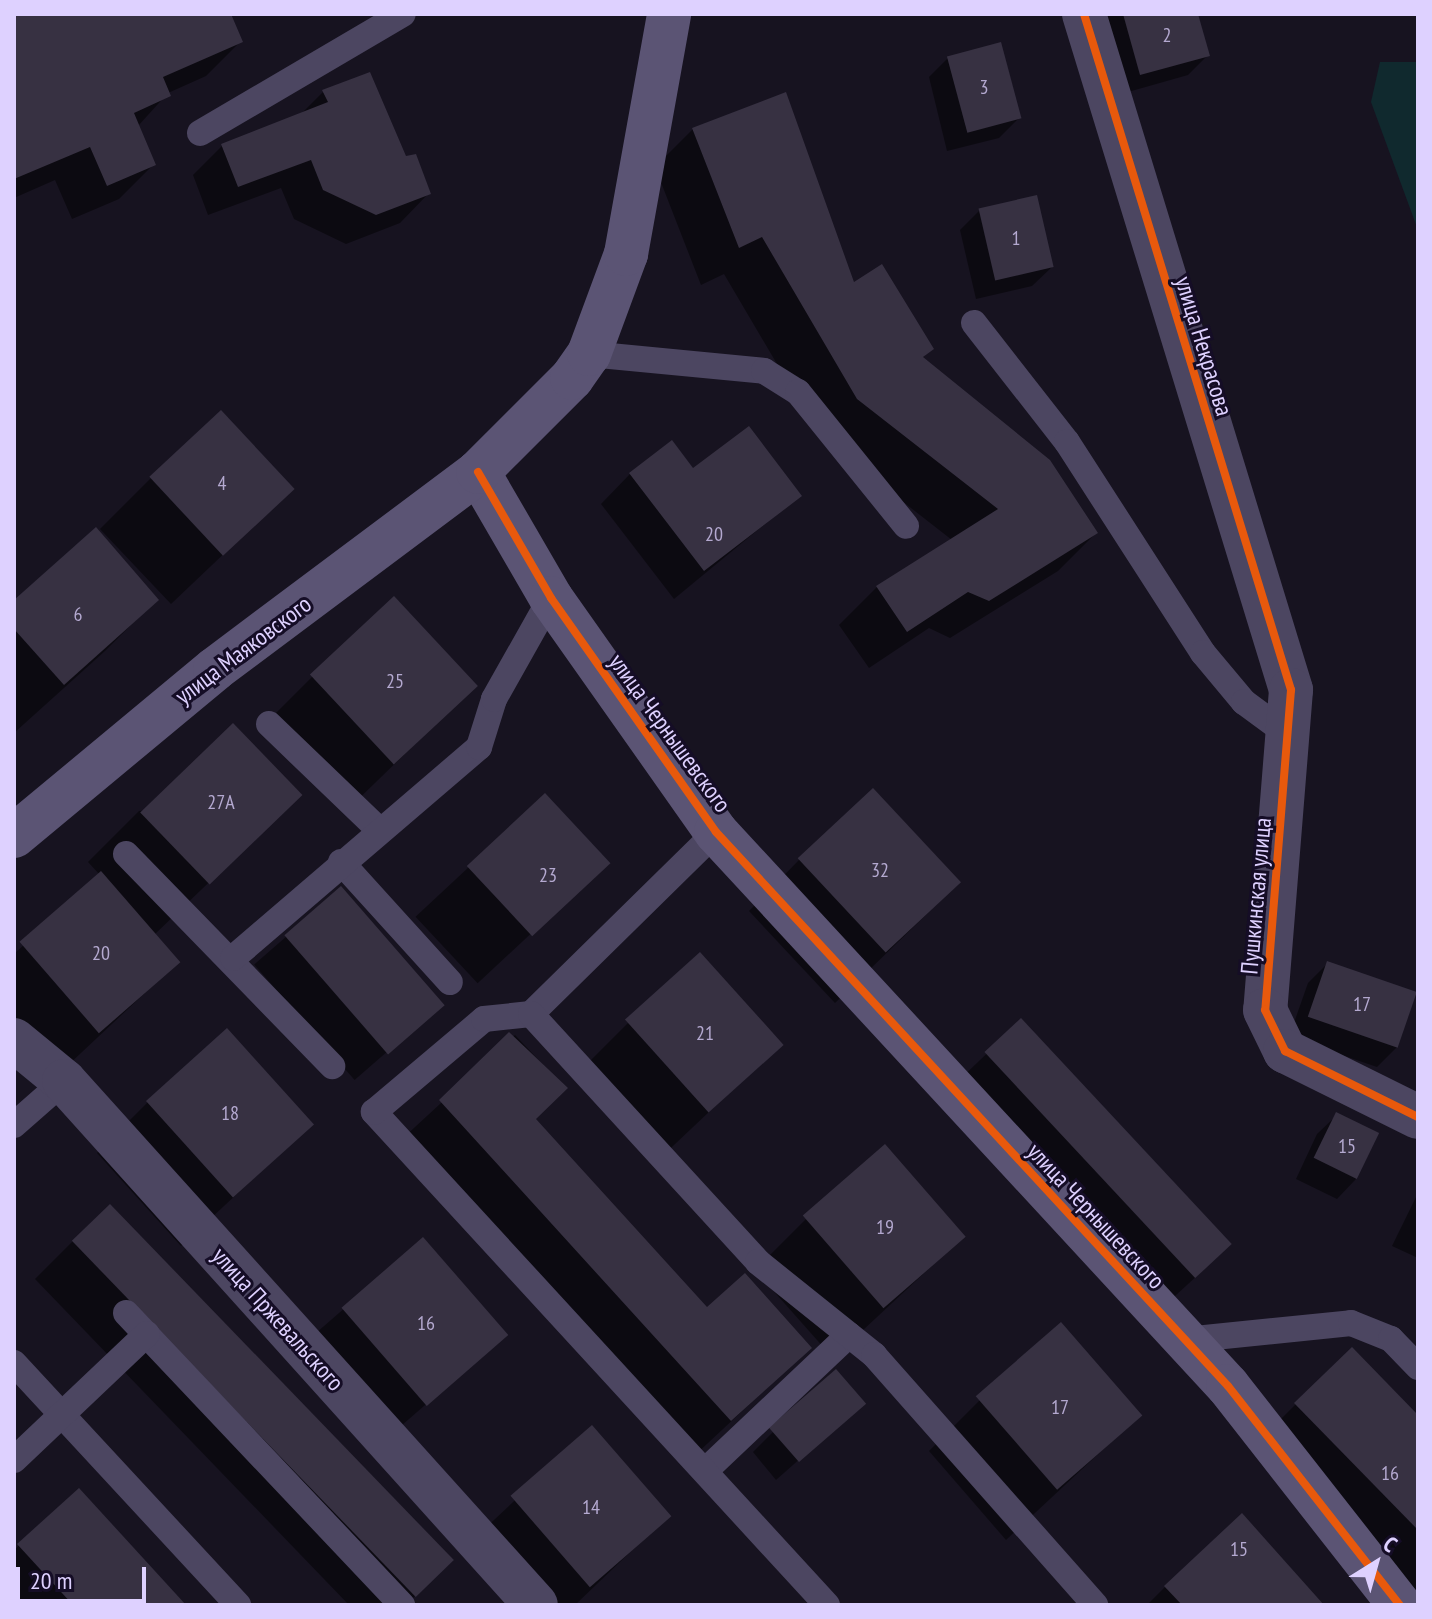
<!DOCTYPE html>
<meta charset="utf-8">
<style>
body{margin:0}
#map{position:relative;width:1432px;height:1619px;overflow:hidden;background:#171320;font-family:"PT Sans Narrow",sans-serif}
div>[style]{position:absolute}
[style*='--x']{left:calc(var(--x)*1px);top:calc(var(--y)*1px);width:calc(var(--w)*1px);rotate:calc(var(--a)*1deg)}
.green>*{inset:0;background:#10292e}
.shadow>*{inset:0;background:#0007;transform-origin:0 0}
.building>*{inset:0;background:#373142;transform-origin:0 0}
.lane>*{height:26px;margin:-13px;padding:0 13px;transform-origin:13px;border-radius:13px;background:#4c4661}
.street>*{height:44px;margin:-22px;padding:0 22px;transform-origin:22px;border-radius:22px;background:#4c4661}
.secondary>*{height:44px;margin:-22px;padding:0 22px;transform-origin:22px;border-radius:22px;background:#5b5474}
.cycleway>*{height:8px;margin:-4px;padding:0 4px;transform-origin:4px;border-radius:4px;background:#e8590c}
span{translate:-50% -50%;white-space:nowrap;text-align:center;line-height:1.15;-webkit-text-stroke:6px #150d26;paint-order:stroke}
.number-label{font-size:20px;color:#b4a9d0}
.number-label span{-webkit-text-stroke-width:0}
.street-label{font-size:24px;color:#ded1ff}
.frame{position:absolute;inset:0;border:16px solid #ded1ff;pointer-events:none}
.north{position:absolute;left:1336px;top:1523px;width:80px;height:80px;-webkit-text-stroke:6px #150d26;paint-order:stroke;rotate:37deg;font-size:22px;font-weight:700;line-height:32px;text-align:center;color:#ded1ff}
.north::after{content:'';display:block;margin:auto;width:28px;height:36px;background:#ded1ff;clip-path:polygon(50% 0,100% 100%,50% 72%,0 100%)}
.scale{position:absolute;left:16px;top:1567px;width:130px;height:36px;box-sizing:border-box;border:4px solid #ded1ff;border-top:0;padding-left:10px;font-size:24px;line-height:28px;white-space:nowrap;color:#ded1ff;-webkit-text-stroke:6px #150d26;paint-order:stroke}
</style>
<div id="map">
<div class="green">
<div style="clip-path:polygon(1380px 62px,1418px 62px,1418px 230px,1371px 102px)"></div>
</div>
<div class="shadow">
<div style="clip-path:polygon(14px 14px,229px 14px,241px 41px,206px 76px,168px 93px,138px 126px,154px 164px,119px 199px,72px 219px,55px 180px,14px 198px)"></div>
<div style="clip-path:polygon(1097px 14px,1196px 14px,1208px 55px,1188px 75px,1121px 94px)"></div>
<div style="clip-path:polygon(948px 58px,1019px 118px,999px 138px,947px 151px,929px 77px)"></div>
<div style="clip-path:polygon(323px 92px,405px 159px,429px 193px,400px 223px,346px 244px,294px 219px,281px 188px,208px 215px,193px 175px,222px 146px,299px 116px)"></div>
<div style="clip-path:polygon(693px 129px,853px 286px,931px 349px,922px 358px,1096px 533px,1058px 571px,950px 638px,929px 628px,869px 668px,839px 625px,877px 587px,952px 540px,820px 437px,724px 274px,701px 285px,655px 167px)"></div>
<div style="clip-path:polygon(980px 210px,1052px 267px,1032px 286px,976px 299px,960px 230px)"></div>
<div style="clip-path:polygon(693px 471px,799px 496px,674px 599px,601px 504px,630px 474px)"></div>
<div style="clip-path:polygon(151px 478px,292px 489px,171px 604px,100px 529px)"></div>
<div style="clip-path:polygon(156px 600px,105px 651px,14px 733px,14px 603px)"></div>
<div style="clip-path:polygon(313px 676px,475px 686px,344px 813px,262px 727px)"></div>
<div style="clip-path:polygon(300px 795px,154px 935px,178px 962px,49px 1083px,14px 1044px,14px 954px,100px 875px,88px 862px,139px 811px)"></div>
<div style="left:545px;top:796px;width:91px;height:177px;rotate:47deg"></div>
<div style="clip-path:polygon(799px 860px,960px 882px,835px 1003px,749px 911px)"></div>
<div style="left:341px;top:889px;width:153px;height:115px;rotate:49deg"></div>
<div style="clip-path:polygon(1328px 963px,1397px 1047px,1377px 1067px,1289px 1037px,1308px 983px)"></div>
<div style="clip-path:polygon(1021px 1021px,1199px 1274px,1163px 1307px,956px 1083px)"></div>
<div style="clip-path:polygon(628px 1023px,780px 1045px,656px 1162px,577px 1074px)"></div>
<div style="clip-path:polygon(515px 1035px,565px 1088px,534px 1119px,707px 1310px,810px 1348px,693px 1457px,402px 1139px)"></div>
<div style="clip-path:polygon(148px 1102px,311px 1125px,181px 1246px,97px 1153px)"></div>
<div style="clip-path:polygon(1337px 1115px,1376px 1134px,1356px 1179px,1337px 1199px,1296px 1179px,1317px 1134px)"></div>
<div style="clip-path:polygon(1418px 1193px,1418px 1258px,1392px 1246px)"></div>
<div style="clip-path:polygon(806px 1219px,963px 1237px,833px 1358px,755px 1270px)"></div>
<div style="left:423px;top:1240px;width:126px;height:178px;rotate:49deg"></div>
<div style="clip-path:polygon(73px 1241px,449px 1562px,406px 1605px,349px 1605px,35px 1279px)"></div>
<div style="clip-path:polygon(980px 1400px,1139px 1416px,1006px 1540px,929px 1451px)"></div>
<div style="clip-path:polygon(863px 1403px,776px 1480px,753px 1452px,773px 1432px)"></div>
<div style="clip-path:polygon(1296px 1404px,1418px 1418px,1418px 1605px,1258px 1442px)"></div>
<div style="clip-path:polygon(592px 1428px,668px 1516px,575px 1605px,510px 1605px,462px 1550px)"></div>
<div style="clip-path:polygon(79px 1490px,183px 1605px,14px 1605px,14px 1550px)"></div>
<div style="clip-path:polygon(1165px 1587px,1319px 1605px,1147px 1605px)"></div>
</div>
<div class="building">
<div style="clip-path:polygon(14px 14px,231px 14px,243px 42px,163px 77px,171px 96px,134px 113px,156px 165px,107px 186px,90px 147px,14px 179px)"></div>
<div style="clip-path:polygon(1123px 14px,1198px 14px,1210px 56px,1140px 75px)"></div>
<div style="left:1001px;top:42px;width:79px;height:56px;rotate:75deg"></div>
<div style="clip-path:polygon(370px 72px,406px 156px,416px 154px,431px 194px,376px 215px,323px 190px,311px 160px,238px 187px,221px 144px,328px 102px,322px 90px)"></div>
<div style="clip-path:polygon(786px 92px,854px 282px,882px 264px,934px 349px,923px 357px,1050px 460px,1098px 533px,989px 601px,968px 592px,907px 632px,876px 586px,998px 509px,857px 399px,762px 237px,739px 248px,692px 128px)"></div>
<div style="left:1037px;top:195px;width:74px;height:60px;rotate:77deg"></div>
<div style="left:221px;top:410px;width:108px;height:98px;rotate:47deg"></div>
<div style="clip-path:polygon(749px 426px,802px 496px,704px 571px,629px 473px,672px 440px,693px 468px)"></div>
<div style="clip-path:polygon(96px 527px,159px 600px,64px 685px,14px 629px,14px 600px)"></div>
<div style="left:394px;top:596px;width:123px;height:115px;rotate:47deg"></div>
<div style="left:233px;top:723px;width:100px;height:129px;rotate:46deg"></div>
<div style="left:873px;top:788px;width:129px;height:103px;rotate:47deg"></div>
<div style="left:545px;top:793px;width:96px;height:107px;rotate:47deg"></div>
<div style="left:101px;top:871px;width:121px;height:108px;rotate:49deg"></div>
<div style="left:341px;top:886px;width:158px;height:75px;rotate:49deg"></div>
<div style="left:700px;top:952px;width:125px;height:101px;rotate:48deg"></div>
<div style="left:1327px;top:961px;width:95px;height:59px;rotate:19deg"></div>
<div style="left:1021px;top:1018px;width:309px;height:50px;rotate:47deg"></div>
<div style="left:227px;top:1028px;width:130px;height:109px;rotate:48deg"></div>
<div style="clip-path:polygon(509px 1032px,568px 1088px,536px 1119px,707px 1307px,745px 1273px,812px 1348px,731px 1421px,439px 1100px)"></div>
<div style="left:1336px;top:1112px;width:48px;height:51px;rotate:26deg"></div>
<div style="left:885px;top:1144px;width:123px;height:109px;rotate:49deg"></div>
<div style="left:110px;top:1204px;width:495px;height:53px;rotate:46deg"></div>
<div style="left:423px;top:1237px;width:130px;height:108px;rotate:49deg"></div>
<div style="left:1061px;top:1322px;width:124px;height:113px;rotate:49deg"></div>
<div style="clip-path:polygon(1352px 1347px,1418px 1415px,1418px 1530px,1294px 1403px)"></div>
<div style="left:836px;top:1369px;width:46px;height:89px;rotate:49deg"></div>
<div style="left:592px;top:1425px;width:121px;height:108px;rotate:49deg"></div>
<div style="clip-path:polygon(79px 1488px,186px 1605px,73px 1605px,17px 1544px)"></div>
<div style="clip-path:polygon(1242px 1513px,1324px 1605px,1182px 1605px,1164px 1586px)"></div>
</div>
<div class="lane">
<div style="--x:200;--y:133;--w:235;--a:-30.4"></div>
<div style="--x:974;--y:323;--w:151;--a:52"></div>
<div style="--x:1067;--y:442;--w:251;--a:57.2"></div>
<div style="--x:1203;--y:653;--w:64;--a:50.1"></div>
<div style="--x:1244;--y:702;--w:56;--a:36.3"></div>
<div style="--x:589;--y:354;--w:176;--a:5.5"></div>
<div style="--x:764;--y:371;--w:40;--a:32"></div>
<div style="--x:798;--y:392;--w:172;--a:51.1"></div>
<div style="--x:269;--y:724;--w:151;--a:43.9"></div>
<div style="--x:126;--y:854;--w:296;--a:45.8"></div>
<div style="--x:341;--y:862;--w:162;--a:47.8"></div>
<div style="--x:233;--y:958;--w:324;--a:-40.6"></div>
<div style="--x:479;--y:747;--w:50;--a:-72.6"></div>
<div style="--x:494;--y:699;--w:116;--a:-60.6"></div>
<div style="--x:531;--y:1014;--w:260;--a:-44.5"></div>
<div style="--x:14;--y:1125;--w:67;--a:-41.3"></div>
<div style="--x:126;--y:1313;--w:402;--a:46.6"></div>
<div style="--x:1185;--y:1340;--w:167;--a:-5.8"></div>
<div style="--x:1351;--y:1323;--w:43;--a:21.8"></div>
<div style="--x:1391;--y:1339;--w:39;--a:46"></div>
<div style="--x:14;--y:1363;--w:330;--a:47.2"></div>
<div style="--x:14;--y:1460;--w:183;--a:-43.5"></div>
<div style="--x:705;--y:1471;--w:198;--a:-43.4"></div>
<div style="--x:827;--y:1605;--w:670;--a:-132.58"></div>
<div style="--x:374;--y:1112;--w:144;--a:-40.2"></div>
<div style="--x:484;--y:1019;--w:47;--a:-6.1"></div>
<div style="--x:531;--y:1014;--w:336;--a:47.5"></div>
<div style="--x:758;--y:1262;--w:149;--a:38.7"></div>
<div style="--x:874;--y:1355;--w:334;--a:48.5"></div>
</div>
<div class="street">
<div style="--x:1084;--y:14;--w:707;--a:72.97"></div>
<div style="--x:1291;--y:690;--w:321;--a:94.6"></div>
<div style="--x:1265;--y:1010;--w:46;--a:64"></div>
<div style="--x:1285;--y:1051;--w:148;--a:26.4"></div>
<div style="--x:14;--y:1040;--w:65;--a:39.4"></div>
<div style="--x:64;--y:1081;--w:705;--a:47.99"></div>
</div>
<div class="secondary">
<div style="--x:478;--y:472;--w:146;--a:59.9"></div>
<div style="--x:551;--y:598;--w:286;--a:54.8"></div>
<div style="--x:716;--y:832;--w:754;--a:47.26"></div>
<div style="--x:1228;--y:1386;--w:278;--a:51.9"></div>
<div style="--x:14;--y:836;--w:261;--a:-39.7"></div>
<div style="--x:215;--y:669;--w:329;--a:-36.8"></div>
<div style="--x:478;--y:472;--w:133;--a:-45"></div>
<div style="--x:572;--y:378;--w:29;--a:-55"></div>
<div style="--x:589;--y:354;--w:107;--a:-69.7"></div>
<div style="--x:626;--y:254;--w:244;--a:-79.8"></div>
</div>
<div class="cycleway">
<div style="--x:1084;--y:14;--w:707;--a:72.97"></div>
<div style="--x:1291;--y:690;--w:321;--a:94.6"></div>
<div style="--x:1265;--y:1010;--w:46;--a:64"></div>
<div style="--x:1285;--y:1051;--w:148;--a:26.4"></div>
<div style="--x:478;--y:472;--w:146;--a:59.9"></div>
<div style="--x:551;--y:598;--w:286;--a:54.8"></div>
<div style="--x:716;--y:832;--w:754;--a:47.26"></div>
<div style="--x:1228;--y:1386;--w:278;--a:51.9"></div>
</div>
<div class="number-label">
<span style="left:1167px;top:35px">2</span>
<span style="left:984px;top:87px">3</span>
<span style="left:1016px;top:238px">1</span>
<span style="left:222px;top:483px">4</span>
<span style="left:714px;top:534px">20</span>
<span style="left:78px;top:614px">6</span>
<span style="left:395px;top:681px">25</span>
<span style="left:221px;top:802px">27А</span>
<span style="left:880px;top:870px">32</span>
<span style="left:548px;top:875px">23</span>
<span style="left:101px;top:953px">20</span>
<span style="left:1362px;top:1004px">17</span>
<span style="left:705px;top:1033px">21</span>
<span style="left:230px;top:1113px">18</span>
<span style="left:1347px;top:1146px">15</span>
<span style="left:885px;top:1227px">19</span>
<span style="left:426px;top:1323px">16</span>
<span style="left:1060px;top:1407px">17</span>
<span style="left:1390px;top:1473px">16</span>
<span style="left:591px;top:1507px">14</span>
<span style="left:1239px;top:1549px">15</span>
</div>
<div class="street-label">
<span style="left:1204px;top:346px;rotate:73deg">улица Некрасова</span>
<span style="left:243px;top:650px;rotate:-37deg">улица Маяковского</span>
<span style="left:670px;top:733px;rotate:54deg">улица Чернышевского</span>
<span style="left:1256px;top:896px;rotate:-85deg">Пушкинская улица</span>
<span style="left:1096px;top:1216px;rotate:47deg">улица Чернышевского</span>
<span style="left:278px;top:1319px;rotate:48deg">улица Пржевальского</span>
</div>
<div class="frame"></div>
<div class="north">С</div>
<div class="scale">20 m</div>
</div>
